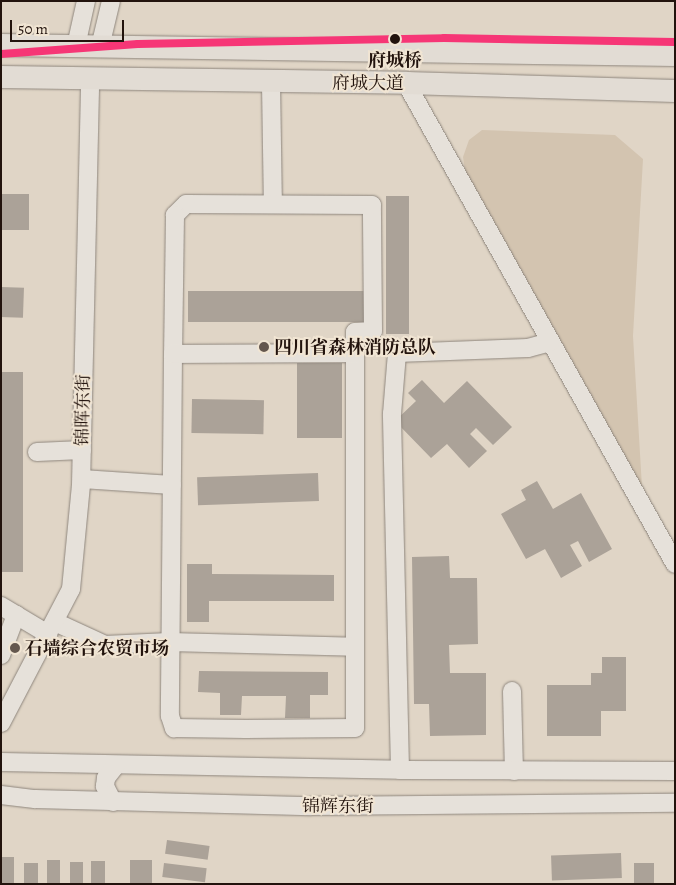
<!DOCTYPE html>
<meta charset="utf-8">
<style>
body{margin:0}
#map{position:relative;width:676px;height:885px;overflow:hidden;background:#e0d5c6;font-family:Alegreya,"Noto Serif SC",serif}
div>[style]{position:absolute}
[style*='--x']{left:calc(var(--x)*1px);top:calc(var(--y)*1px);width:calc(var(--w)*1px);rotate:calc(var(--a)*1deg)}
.green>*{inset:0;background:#d3c4b0}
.building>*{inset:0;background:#aba298;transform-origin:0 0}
.roads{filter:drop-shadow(0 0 1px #8e867d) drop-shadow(0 0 1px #8e867d)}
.minor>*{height:18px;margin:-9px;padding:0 9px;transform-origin:9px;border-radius:9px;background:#e6e1da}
.major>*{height:22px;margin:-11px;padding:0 11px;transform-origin:11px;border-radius:11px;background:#e2dcd4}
.metro-1>*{height:8px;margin:-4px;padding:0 4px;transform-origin:4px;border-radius:4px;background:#f63676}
.dots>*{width:14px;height:14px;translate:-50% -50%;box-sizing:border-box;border:2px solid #f1e5d3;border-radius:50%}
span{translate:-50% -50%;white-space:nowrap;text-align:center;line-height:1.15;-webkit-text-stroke:4px #f1e5d3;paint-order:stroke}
.stop-label{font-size:18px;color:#22130d;font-weight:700}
.street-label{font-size:18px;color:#22130d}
.poi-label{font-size:18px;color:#22130d;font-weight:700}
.left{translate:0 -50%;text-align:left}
.frame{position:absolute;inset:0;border:2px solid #22130d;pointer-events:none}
.scale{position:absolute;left:10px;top:20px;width:114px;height:22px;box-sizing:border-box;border:2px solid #22130d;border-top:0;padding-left:6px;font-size:15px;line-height:18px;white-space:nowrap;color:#22130d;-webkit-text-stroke:4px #f1e5d3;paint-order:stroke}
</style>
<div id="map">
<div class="green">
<div style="clip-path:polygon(482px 130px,615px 135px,643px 159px,633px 336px,642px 487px,466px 177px,463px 157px,469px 140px)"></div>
</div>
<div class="building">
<div style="left:1px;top:194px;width:28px;height:36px"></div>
<div style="left:386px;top:196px;width:23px;height:138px"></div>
<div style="left:1px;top:287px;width:23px;height:30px;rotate:2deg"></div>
<div style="left:188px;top:291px;width:177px;height:31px"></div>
<div style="left:342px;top:363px;width:75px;height:45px;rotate:90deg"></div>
<div style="left:1px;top:372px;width:22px;height:200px"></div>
<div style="clip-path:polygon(422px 380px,444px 403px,467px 381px,512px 427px,493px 445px,476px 428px,470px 434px,487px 451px,469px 468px,447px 444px,431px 458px,395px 421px,416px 401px,408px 393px)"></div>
<div style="left:192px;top:399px;width:72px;height:34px;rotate:1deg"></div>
<div style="left:318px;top:473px;width:28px;height:121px;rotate:88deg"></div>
<div style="clip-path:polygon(537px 481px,553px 509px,581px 493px,612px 549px,589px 562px,578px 541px,570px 545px,582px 566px,561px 578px,545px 549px,526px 559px,501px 514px,526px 500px,521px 490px)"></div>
<div style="clip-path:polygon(449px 556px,450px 578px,477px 578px,478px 644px,449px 645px,450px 673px,486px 673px,486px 735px,430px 736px,429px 704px,414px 704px,412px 557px)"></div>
<div style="clip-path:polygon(187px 564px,212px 564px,212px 574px,334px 575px,334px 601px,209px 601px,209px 622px,187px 622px)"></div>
<div style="clip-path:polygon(602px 657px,626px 657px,626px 711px,601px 711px,601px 736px,547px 736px,547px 685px,591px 685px,591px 673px,602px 673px)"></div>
<div style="clip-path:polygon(199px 671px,328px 672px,328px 695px,310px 695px,310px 718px,285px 718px,286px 696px,242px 696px,241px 715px,220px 715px,220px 693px,198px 692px)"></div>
<div style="left:167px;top:840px;width:43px;height:14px;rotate:8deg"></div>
<div style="left:621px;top:853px;width:25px;height:70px;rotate:88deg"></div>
<div style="left:1px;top:857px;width:13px;height:27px"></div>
<div style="left:47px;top:860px;width:13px;height:24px"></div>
<div style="left:130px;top:860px;width:22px;height:24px"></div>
<div style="left:91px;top:861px;width:14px;height:23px"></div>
<div style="left:83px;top:862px;width:22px;height:13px;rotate:90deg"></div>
<div style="left:38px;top:863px;width:21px;height:14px;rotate:90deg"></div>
<div style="left:164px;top:863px;width:43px;height:14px;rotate:7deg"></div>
<div style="left:634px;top:863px;width:20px;height:21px"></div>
</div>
<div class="roads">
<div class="minor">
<div style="--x:76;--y:46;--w:46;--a:-77.5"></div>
<div style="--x:100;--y:47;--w:47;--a:-76.6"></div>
<div style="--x:271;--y:83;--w:121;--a:89.1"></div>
<div style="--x:406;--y:83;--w:551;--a:60.78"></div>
<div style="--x:173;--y:354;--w:362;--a:90.5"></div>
<div style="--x:170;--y:716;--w:13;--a:72"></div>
<div style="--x:174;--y:728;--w:72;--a:0.8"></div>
<div style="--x:246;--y:729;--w:109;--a:-0.5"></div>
<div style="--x:355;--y:728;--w:396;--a:-90"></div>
<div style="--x:355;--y:332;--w:18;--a:-3"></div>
<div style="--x:373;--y:331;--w:126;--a:-90.5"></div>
<div style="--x:372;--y:205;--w:186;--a:-179.7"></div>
<div style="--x:186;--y:204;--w:16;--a:135"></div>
<div style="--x:175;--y:215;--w:139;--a:90.8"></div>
<div style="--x:173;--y:354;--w:182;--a:-0.3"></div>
<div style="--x:37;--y:452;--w:45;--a:-2.5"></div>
<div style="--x:82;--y:479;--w:90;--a:3.8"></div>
<div style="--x:1;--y:606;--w:55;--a:30.8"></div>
<div style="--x:55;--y:622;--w:55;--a:24.7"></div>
<div style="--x:105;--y:645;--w:64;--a:-2.7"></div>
<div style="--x:169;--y:642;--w:185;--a:1.5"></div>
<div style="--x:1;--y:655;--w:43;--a:-69.4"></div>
<div style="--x:512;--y:691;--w:80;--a:88.6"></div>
<div style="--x:1;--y:723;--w:151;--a:-62.4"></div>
<div style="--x:71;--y:589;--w:104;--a:-84.5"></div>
<div style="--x:81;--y:485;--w:405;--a:-88.7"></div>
<div style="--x:1;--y:762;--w:399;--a:1.1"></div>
<div style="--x:400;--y:770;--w:275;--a:0.2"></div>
<div style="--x:400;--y:770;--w:356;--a:-91.3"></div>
<div style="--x:392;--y:414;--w:61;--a:-85.3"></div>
<div style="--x:397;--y:353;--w:131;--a:-2.2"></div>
<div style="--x:528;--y:348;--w:23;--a:-15"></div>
<div style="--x:1;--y:795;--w:34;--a:7"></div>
<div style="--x:35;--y:799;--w:276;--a:1.5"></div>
<div style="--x:311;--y:806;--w:364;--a:-0.5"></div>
<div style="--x:113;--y:802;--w:18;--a:-117"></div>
<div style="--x:105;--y:786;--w:8;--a:-83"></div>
<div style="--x:106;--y:778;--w:16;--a:-52"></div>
</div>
<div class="major">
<div style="--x:1;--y:45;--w:674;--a:0.85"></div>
<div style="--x:1;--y:77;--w:405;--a:0.8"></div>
<div style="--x:406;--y:83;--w:269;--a:1.7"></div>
</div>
</div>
<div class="metro-1">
<div style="--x:1;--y:54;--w:137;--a:-4.2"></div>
<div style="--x:138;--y:44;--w:306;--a:-1.1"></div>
<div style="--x:444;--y:38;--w:231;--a:1"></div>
</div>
<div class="dots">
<div style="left:395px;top:39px;background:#22130d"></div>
<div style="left:264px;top:347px;background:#64574e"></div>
<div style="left:15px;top:648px;background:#64574e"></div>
</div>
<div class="stop-label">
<span style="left:395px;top:60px">府城桥</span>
</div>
<div class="street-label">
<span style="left:368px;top:83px">府城大道</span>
<span style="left:83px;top:410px;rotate:-89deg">锦晖东街</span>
<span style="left:338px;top:806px">锦辉东街</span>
</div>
<div class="poi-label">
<span class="left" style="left:274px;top:347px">四川省森林消防总队</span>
<span class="left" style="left:25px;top:648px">石墙综合农贸市场</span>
</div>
<div class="frame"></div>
<div class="scale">50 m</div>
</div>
